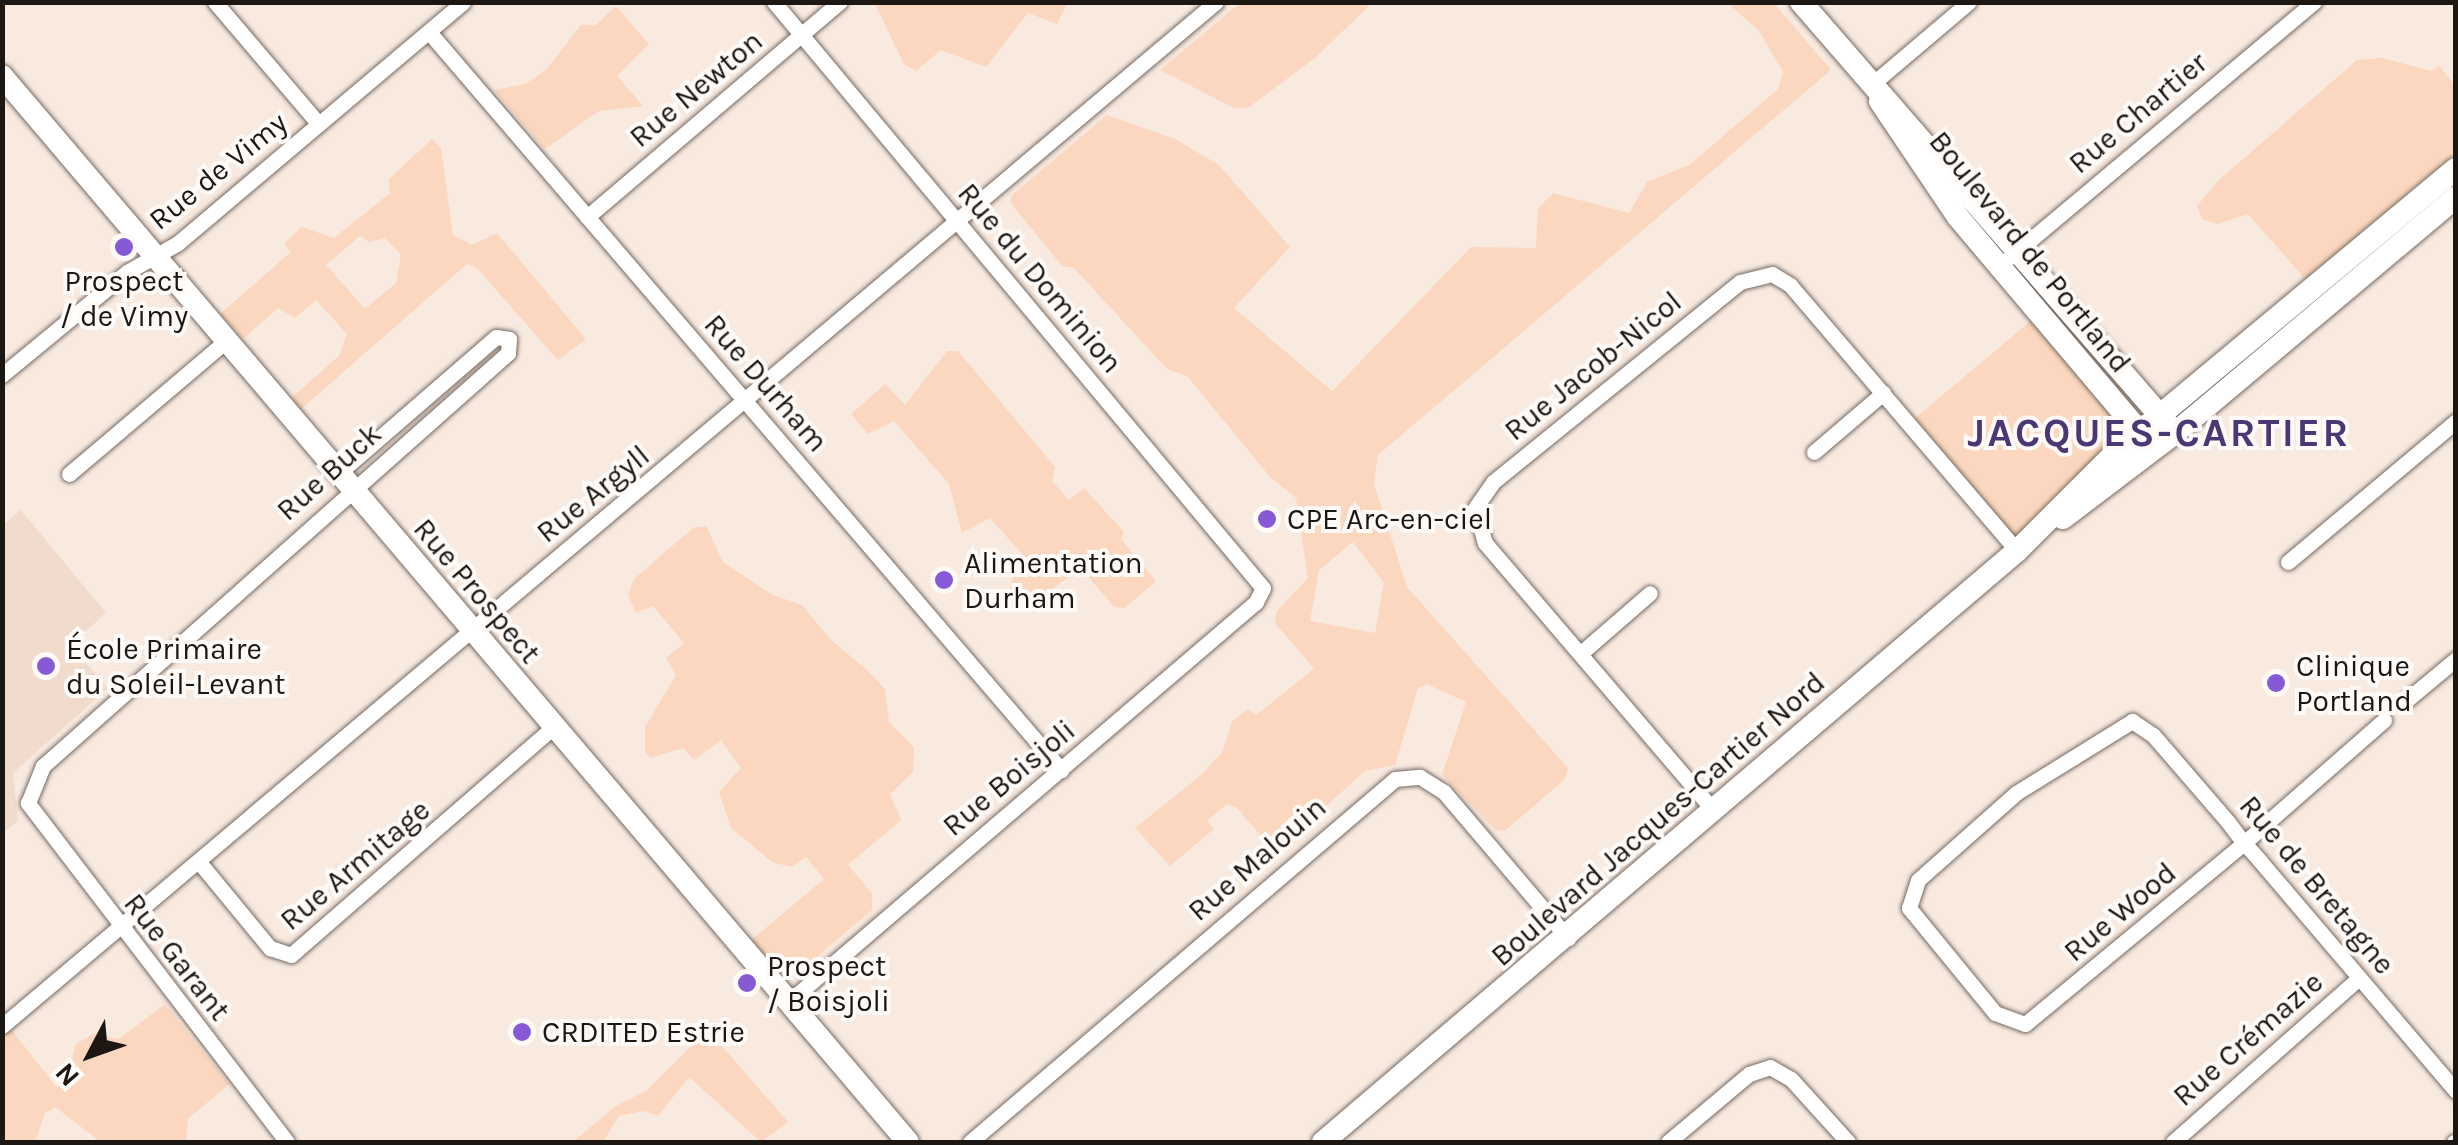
<!DOCTYPE html>
<meta charset="utf-8">
<style>
body{margin:0}
#map{position:relative;width:2458px;height:1145px;overflow:hidden;background:#f9eae0;font-family:Karla,sans-serif}
div>[style]{position:absolute}
[style*='--x']{left:calc(var(--x)*1px);top:calc(var(--y)*1px);width:calc(var(--w)*1px);rotate:calc(var(--a)*1deg)}
.built>*{inset:0;background:#f0dbcc}
.green>*{inset:0;background:#fad7be;transform-origin:0 0}
.roads{filter:drop-shadow(0 0 2px #766a61) drop-shadow(0 0 2px #766a61)}
.street>*{height:15px;margin:-7.5px;padding:0 7.5px;transform-origin:7.5px;border-radius:7.5px;background:#fff}
.secondary>*{height:22px;margin:-11px;padding:0 11px;transform-origin:11px;border-radius:11px;background:#fff}
.dots>*{width:28px;height:28px;translate:-50% -50%;box-sizing:border-box;border:5px solid #fdfaf8;border-radius:50%}
span{translate:-50% -50%;white-space:nowrap;text-align:center;line-height:1.15;-webkit-text-stroke:8px #fdfaf8;paint-order:stroke}
.street-label{font-size:30px;color:#1c1713}
.poi-label{font-size:30px;color:#1c1713}
.left{translate:0 -50%;text-align:left}
.district-label{font-size:40px;color:#4b3773;font-weight:700;letter-spacing:2.5px}
.frame{position:absolute;inset:0;border:5px solid #1c1713;pointer-events:none}
.north{position:absolute;left:40px;top:1005px;width:100px;height:100px;-webkit-text-stroke:8px #fdfaf8;paint-order:stroke;rotate:229deg;font-size:28px;font-weight:700;line-height:40px;text-align:center;color:#1c1713}
.north::after{content:'';display:block;margin:auto;width:35px;height:45px;background:#1c1713;clip-path:polygon(50% 0,100% 100%,50% 72%,0 100%)}
</style>
<div id="map">
<div class="built">
<div style="clip-path:polygon(21px 510px,106px 613px,70px 645px,108px 688px,13px 773px,18px 821px,3px 833px,3px 525px)"></div>
</div>
<div class="green">
<div style="clip-path:polygon(874px 2px,1068px 2px,1068px 3px,1057px 24px,1028px 13px,986px 67px,941px 50px,916px 71px,904px 64px)"></div>
<div style="clip-path:polygon(1240px 3px,1240px 2px,1372px 3px,1315px 58px,1248px 108px,1234px 108px,1160px 70px)"></div>
<div style="clip-path:polygon(evenodd,1728px 3px,1774px 3px,1831px 70px,1378px 455px,1374px 484px,1407px 587px,1568px 768px,1565px 779px,1505px 831px,1496px 830px,1442px 775px,1466px 702px,1427px 684px,1418px 688px,1395px 765px,1365px 771px,1275px 852px,1236px 807px,1227px 804px,1207px 821px,1214px 829px,1170px 866px,1135px 828px,1202px 774px,1223px 751px,1232px 721px,1248px 709px,1256px 715px,1314px 669px,1275px 623px,1276px 612px,1308px 578px,1296px 498px,1271px 478px,1187px 376px,1167px 369px,1074px 268px,1062px 266px,1010px 202px,1012px 195px,1107px 115px,1175px 139px,1219px 165px,1290px 247px,1234px 308px,1332px 391px,1471px 247px,1536px 248px,1538px 208px,1553px 193px,1629px 213px,1647px 182px,1689px 165px,1778px 89px,1783px 72px,1759px 31px,1728px 3px,1353px 542px,1384px 583px,1375px 633px,1310px 621px,1319px 570px,1353px 542px)"></div>
<div style="clip-path:polygon(616px 6px,649px 44px,617px 76px,643px 106px,599px 111px,545px 149px,494px 90px,525px 84px,546px 70px,581px 25px,596px 25px)"></div>
<div style="clip-path:polygon(2382px 58px,2432px 71px,2439px 66px,2455px 85px,2455px 154px,2306px 280px,2248px 214px,2218px 224px,2202px 219px,2197px 206px,2219px 180px,2357px 60px)"></div>
<div style="clip-path:polygon(evenodd,432px 139px,441px 148px,453px 235px,472px 245px,497px 233px,586px 339px,558px 360px,477px 268px,467px 264px,300px 410px,290px 399px,339px 356px,347px 334px,316px 300px,295px 318px,278px 308px,243px 339px,220px 314px,291px 252px,284px 244px,302px 227px,334px 238px,390px 193px,389px 179px,432px 139px,360px 236px,369px 242px,385px 238px,401px 255px,396px 283px,365px 309px,326px 265px,360px 236px)"></div>
<div style="left:2039px;top:314px;width:155px;height:170px;rotate:50deg"></div>
<div style="clip-path:polygon(947px 351px,958px 351px,1055px 467px,1052px 481px,1069px 500px,1084px 488px,1124px 532px,1121px 539px,1156px 581px,1125px 608px,1114px 607px,1081px 568px,1021px 612px,1010px 608px,1006px 600px,1021px 553px,990px 518px,962px 533px,949px 484px,894px 421px,868px 434px,851px 414px,885px 384px,905px 405px)"></div>
<div style="clip-path:polygon(706px 526px,723px 562px,773px 595px,802px 605px,829px 638px,867px 670px,885px 689px,889px 722px,914px 747px,913px 772px,890px 794px,901px 820px,848px 865px,872px 893px,872px 910px,787px 982px,750px 941px,824px 879px,806px 857px,791px 867px,772px 862px,731px 828px,719px 792px,741px 768px,721px 740px,694px 760px,683px 748px,650px 758px,645px 751px,645px 727px,676px 675px,666px 658px,684px 643px,653px 606px,636px 613px,628px 595px,634px 579px,693px 528px)"></div>
<div style="clip-path:polygon(165px 1004px,229px 1084px,188px 1119px,186px 1142px,101px 1142px,55px 1107px,45px 1113px,35px 1142px,3px 1142px,3px 1037px,11px 1029px,57px 1088px,67px 1080px,76px 1044px,93px 1034px,119px 1039px)"></div>
<div style="clip-path:polygon(708px 1030px,788px 1122px,761px 1142px,689px 1077px,658px 1116px,643px 1111px,619px 1116px,603px 1142px,573px 1142px,614px 1107px,647px 1090px)"></div>
</div>
<div class="roads">
<div class="street">
<div style="--x:215;--y:2;--w:160;--a:49.6"></div>
<div style="--x:774;--y:2;--w:763;--a:50.16"></div>
<div style="--x:1263;--y:588;--w:16;--a:117"></div>
<div style="--x:1256;--y:602;--w:618;--a:139.46"></div>
<div style="--x:429;--y:32;--w:972;--a:49.42"></div>
<div style="--x:1871;--y:85;--w:128;--a:-40.3"></div>
<div style="--x:587;--y:217;--w:332;--a:-40.4"></div>
<div style="--x:2010;--y:257;--w:397;--a:-40"></div>
<div style="--x:2;--y:375;--w:162;--a:-39.5"></div>
<div style="--x:127;--y:272;--w:59;--a:-29.6"></div>
<div style="--x:178;--y:243;--w:373;--a:-40.2"></div>
<div style="--x:1814;--y:452;--w:91;--a:-40.5"></div>
<div style="--x:69;--y:474;--w:206;--a:-40.3"></div>
<div style="--x:2288;--y:562;--w:219;--a:-40"></div>
<div style="--x:1581;--y:653;--w:91;--a:-41"></div>
<div style="--x:2408;--y:699;--w:62;--a:-39.8"></div>
<div style="--x:2384;--y:720;--w:186;--a:138.7"></div>
<div style="--x:2244;--y:843;--w:284;--a:140.4"></div>
<div style="--x:2025;--y:1024;--w:32;--a:-160"></div>
<div style="--x:1995;--y:1013;--w:136;--a:-129.3"></div>
<div style="--x:1909;--y:908;--w:29;--a:-72"></div>
<div style="--x:1918;--y:880;--w:131;--a:-41.6"></div>
<div style="--x:2016;--y:793;--w:137;--a:-31.8"></div>
<div style="--x:2132;--y:721;--w:25;--a:34"></div>
<div style="--x:2153;--y:735;--w:115;--a:49.2"></div>
<div style="--x:2228;--y:822;--w:26;--a:53"></div>
<div style="--x:2244;--y:843;--w:24;--a:48"></div>
<div style="--x:2260;--y:861;--w:302;--a:49.6"></div>
<div style="--x:1714;--y:811;--w:353;--a:-130.5"></div>
<div style="--x:1485;--y:543;--w:36;--a:-106"></div>
<div style="--x:1475;--y:508;--w:32;--a:-55"></div>
<div style="--x:1493;--y:482;--w:318;--a:-39"></div>
<div style="--x:1740;--y:282;--w:33;--a:-14"></div>
<div style="--x:1772;--y:274;--w:21;--a:31"></div>
<div style="--x:1790;--y:285;--w:350;--a:49.5"></div>
<div style="--x:199;--y:862;--w:112;--a:50.5"></div>
<div style="--x:270;--y:948;--w:22;--a:18"></div>
<div style="--x:291;--y:955;--w:347;--a:-41"></div>
<div style="--x:2;--y:1026;--w:1588;--a:-40.15"></div>
<div style="--x:287;--y:1142;--w:427;--a:-127.4"></div>
<div style="--x:28;--y:803;--w:40;--a:-68"></div>
<div style="--x:43;--y:766;--w:622;--a:-41.61"></div>
<div style="--x:508;--y:353;--w:14;--a:-86"></div>
<div style="--x:509;--y:339;--w:13;--a:-171"></div>
<div style="--x:496;--y:337;--w:208;--a:139.1"></div>
<div style="--x:970;--y:1142;--w:559;--a:-40.5"></div>
<div style="--x:1395;--y:779;--w:25;--a:-5"></div>
<div style="--x:1420;--y:777;--w:28;--a:32"></div>
<div style="--x:1444;--y:792;--w:192;--a:49.7"></div>
<div style="--x:1668;--y:1142;--w:106;--a:-40"></div>
<div style="--x:1749;--y:1074;--w:22;--a:-18"></div>
<div style="--x:1770;--y:1067;--w:24;--a:30"></div>
<div style="--x:1791;--y:1079;--w:85;--a:47.9"></div>
<div style="--x:2173;--y:1142;--w:248;--a:-41.4"></div>
<div style="--x:2454;--y:1142;--w:2;--a:0"></div>
</div>
<div class="secondary">
<div style="--x:1801;--y:2;--w:571;--a:49.05"></div>
<div style="--x:2;--y:76;--w:1399;--a:49.64"></div>
<div style="--x:1880;--y:101;--w:140;--a:56.1"></div>
<div style="--x:1958;--y:217;--w:293;--a:49.8"></div>
<div style="--x:2063;--y:518;--w:141;--a:-37.2"></div>
<div style="--x:2175;--y:433;--w:367;--a:-40"></div>
<div style="--x:1323;--y:1142;--w:912;--a:-40.42"></div>
<div style="--x:2017;--y:551;--w:140;--a:-45"></div>
<div style="--x:2116;--y:452;--w:442;--a:-39.8"></div>
</div>
</div>
<div class="dots">
<div style="left:124px;top:247px;background:#865ad4"></div>
<div style="left:1267px;top:519px;background:#865ad4"></div>
<div style="left:944px;top:580px;background:#865ad4"></div>
<div style="left:46px;top:666px;background:#865ad4"></div>
<div style="left:2276px;top:683px;background:#865ad4"></div>
<div style="left:747px;top:983px;background:#865ad4"></div>
<div style="left:522px;top:1032px;background:#865ad4"></div>
</div>
<div class="street-label">
<span style="left:696px;top:89px;rotate:-40deg">Rue Newton</span>
<span style="left:2138px;top:113px;rotate:-40deg">Rue Chartier</span>
<span style="left:218px;top:171px;rotate:-39deg">Rue de Vimy</span>
<span style="left:2030px;top:252px;rotate:51deg">Boulevard de Portland</span>
<span style="left:1040px;top:278px;rotate:50deg">Rue du Dominion</span>
<span style="left:1593px;top:366px;rotate:-39deg">Rue Jacob-Nicol</span>
<span style="left:766px;top:383px;rotate:49deg">Rue Durham</span>
<span style="left:329px;top:472px;rotate:-42deg">Rue Buck</span>
<span style="left:593px;top:494px;rotate:-39deg">Rue Argyll</span>
<span style="left:477px;top:591px;rotate:50deg">Rue Prospect</span>
<span style="left:1009px;top:778px;rotate:-40deg">Rue Boisjoli</span>
<span style="left:1658px;top:819px;rotate:-41deg">Boulevard Jacques-Cartier Nord</span>
<span style="left:1257px;top:859px;rotate:-41deg">Rue Malouin</span>
<span style="left:355px;top:865px;rotate:-40deg">Rue Armitage</span>
<span style="left:2317px;top:885px;rotate:50deg">Rue de Bretagne</span>
<span style="left:2120px;top:912px;rotate:-40deg">Rue Wood</span>
<span style="left:177px;top:957px;rotate:52deg">Rue Garant</span>
<span style="left:2248px;top:1039px;rotate:-41deg">Rue Crémazie</span>
</div>
<div class="poi-label">
<span style="left:124px;top:298px">Prospect<br>/ de Vimy</span>
<span class="left" style="left:1287px;top:519px">CPE Arc-en-ciel</span>
<span class="left" style="left:964px;top:580px">Alimentation<br>Durham</span>
<span class="left" style="left:66px;top:666px">École Primaire<br>du Soleil-Levant</span>
<span class="left" style="left:2296px;top:683px">Clinique<br>Portland</span>
<span class="left" style="left:767px;top:983px">Prospect<br>/ Boisjoli</span>
<span class="left" style="left:542px;top:1032px">CRDITED Estrie</span>
</div>
<div class="district-label">
<span style="left:2159px;top:433px">JACQUES-CARTIER</span>
</div>
<div class="frame"></div>
<div class="north">N</div>
</div>
